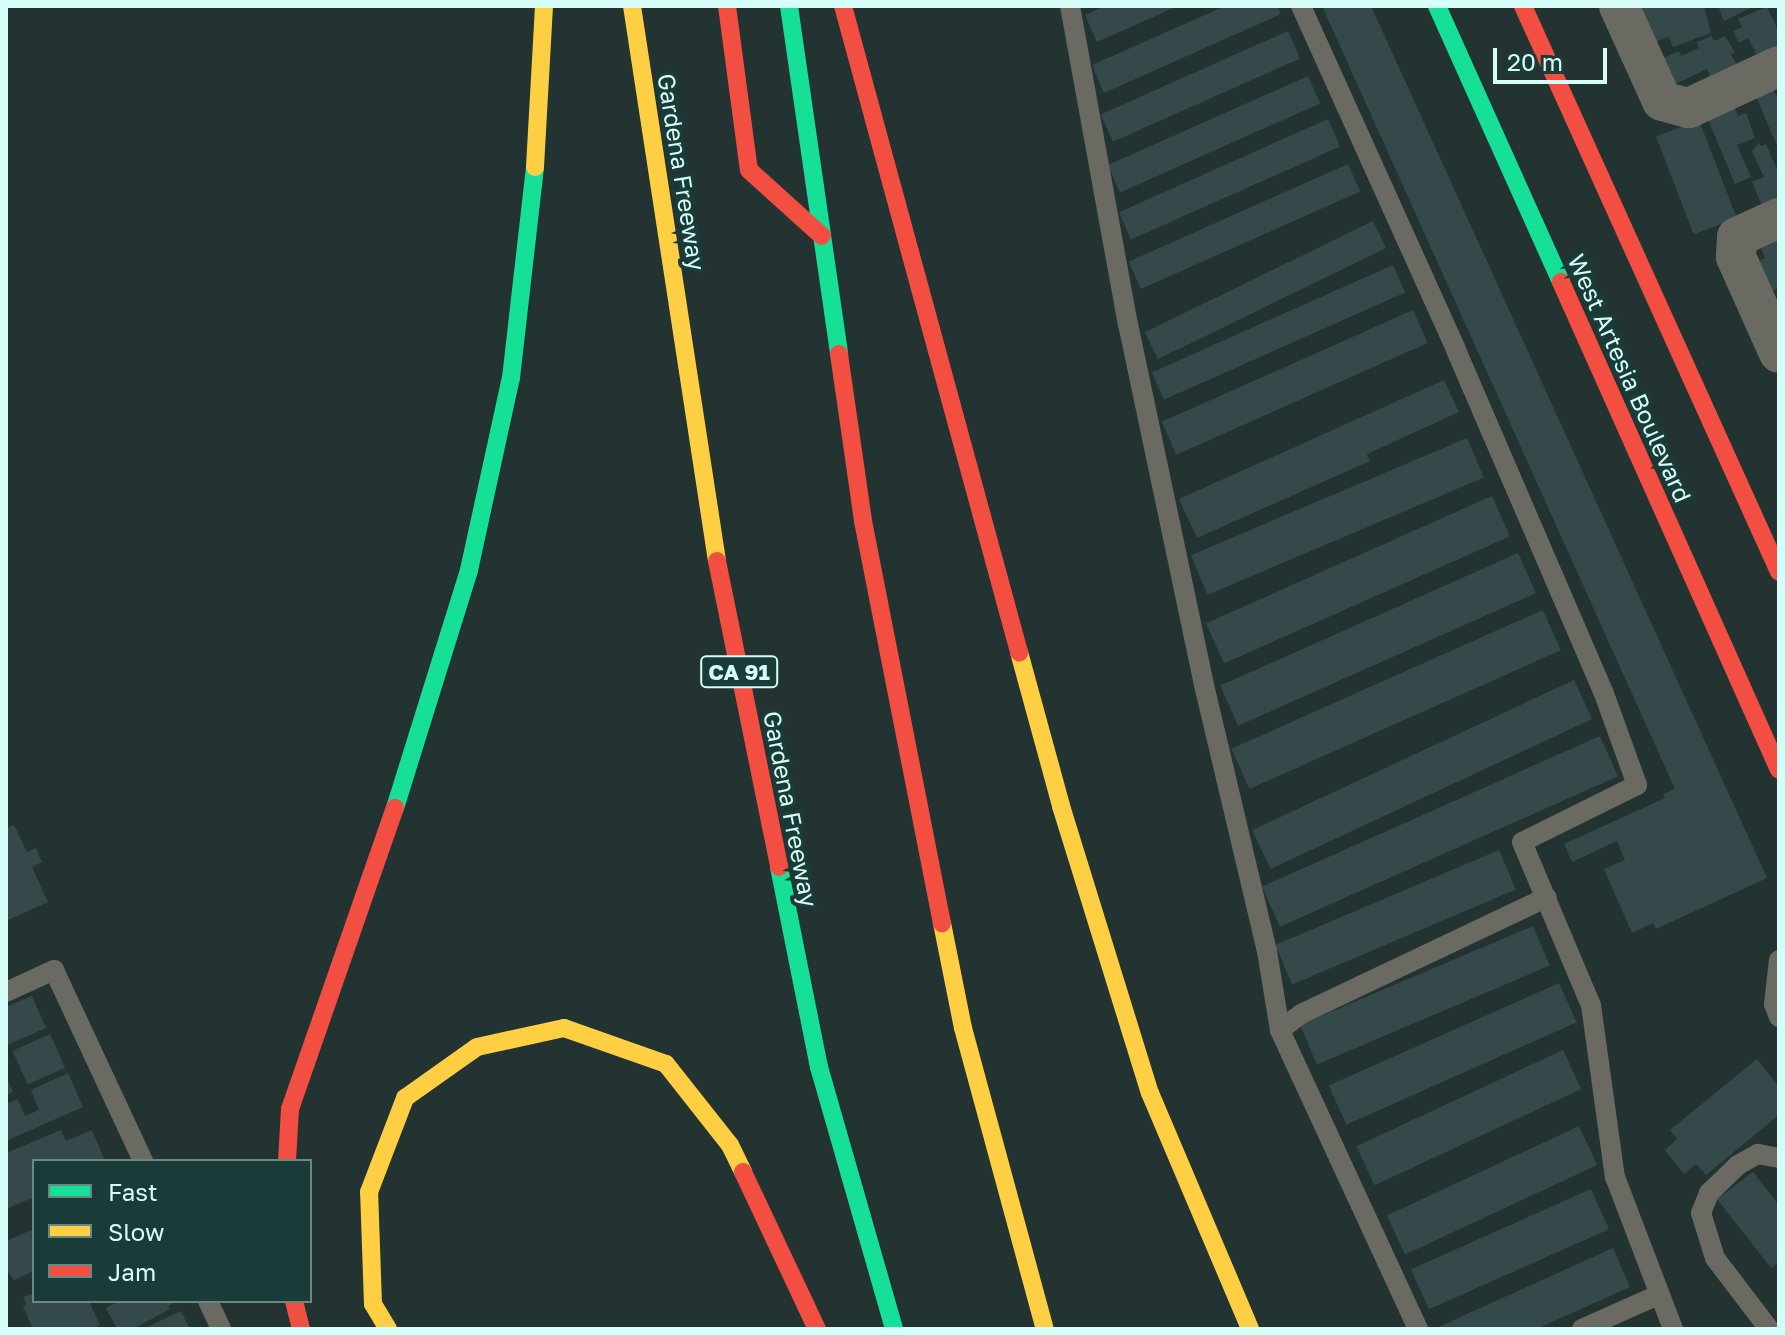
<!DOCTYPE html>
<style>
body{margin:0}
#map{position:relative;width:1785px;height:1335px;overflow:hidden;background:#223331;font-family:"Golos Text",sans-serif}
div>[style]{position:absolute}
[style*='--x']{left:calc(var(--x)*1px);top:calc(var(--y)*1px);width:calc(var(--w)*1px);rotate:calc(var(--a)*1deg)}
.building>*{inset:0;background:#36494a;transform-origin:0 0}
.lane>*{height:20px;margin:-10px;padding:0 10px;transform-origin:10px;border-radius:10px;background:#6a6962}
.street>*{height:40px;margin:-20px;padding:0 20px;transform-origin:20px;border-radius:20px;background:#6a6962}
.fast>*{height:18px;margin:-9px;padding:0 9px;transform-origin:9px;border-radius:9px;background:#16e098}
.slow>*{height:18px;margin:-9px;padding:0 9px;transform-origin:9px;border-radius:9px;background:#ffcf43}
.jam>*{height:18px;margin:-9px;padding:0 9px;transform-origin:9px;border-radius:9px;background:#f24e42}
span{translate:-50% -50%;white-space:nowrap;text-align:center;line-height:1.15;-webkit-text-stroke:8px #1a3b37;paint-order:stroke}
.shield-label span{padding:2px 6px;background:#1a3b37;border:2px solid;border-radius:6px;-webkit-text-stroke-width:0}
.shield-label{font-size:22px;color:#d7fdf8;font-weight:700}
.street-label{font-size:24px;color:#d7fdf8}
.frame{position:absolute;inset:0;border:8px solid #d7fdf8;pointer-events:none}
.legend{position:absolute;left:32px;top:1159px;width:280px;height:144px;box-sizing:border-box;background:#1a3b37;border:2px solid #668984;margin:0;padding:10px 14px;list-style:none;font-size:24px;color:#d7fdf8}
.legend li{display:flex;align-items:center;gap:16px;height:40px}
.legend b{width:40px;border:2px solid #668984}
.scale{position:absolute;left:1493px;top:48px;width:114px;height:36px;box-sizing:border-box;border:4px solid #d7fdf8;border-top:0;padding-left:10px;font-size:24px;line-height:28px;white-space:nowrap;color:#d7fdf8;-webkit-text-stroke:6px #1a3b37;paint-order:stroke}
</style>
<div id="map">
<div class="building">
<div style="clip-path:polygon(1105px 6px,1178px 6px,1097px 42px,1085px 15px)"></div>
<div style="clip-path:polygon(1225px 6px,1277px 6px,1281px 14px,1104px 93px,1092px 65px)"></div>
<div style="clip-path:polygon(1322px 6px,1371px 6px,1767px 878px,1656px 929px,1653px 923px,1632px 933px,1604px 869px,1625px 860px,1617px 841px,1572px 862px,1564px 844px,1665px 798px,1663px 794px,1675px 789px)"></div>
<div style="clip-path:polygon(1649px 6px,1704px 6px,1711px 33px,1673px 47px,1669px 37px,1649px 44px,1637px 10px)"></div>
<div style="clip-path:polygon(1718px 6px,1754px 6px,1724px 21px)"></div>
<div style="clip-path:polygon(1767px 7px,1779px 32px,1779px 47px,1758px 57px,1748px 38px,1739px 43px,1733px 31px,1742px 27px,1738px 19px)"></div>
<div style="left:1288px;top:31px;width:30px;height:205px;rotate:66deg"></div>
<div style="clip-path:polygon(1712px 36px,1714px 41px,1725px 36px,1735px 52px,1731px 54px,1739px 69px,1713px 81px,1707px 69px,1675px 84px,1663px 58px,1679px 51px,1681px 56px,1699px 48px,1697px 42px)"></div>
<div style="left:1308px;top:76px;width:30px;height:219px;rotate:66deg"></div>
<div style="clip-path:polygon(1772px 89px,1779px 99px,1779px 151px,1756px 96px)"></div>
<div style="clip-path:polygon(1733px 105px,1738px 116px,1746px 113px,1755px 138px,1737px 145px,1751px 177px,1735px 184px,1707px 117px)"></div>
<div style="left:1328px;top:119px;width:30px;height:229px;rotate:66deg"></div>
<div style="left:1699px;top:120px;width:105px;height:46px;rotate:69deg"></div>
<div style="clip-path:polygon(1759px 143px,1761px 146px,1766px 144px,1779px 174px,1779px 208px,1762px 206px,1752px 182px,1764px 177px,1752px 151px)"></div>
<div style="left:1348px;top:164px;width:30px;height:240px;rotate:66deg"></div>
<div style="left:1373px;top:221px;width:30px;height:254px;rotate:64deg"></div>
<div style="clip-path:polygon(1779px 235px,1779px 288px,1770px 292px,1753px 264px,1765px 258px,1759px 244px)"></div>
<div style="left:1393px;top:265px;width:30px;height:264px;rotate:66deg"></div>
<div style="left:1413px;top:310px;width:36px;height:275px;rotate:66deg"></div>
<div style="clip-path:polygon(1444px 380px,1459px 412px,1367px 454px,1370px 461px,1197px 538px,1179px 499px)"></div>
<div style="left:1467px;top:438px;width:43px;height:300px;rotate:67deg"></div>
<div style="left:1492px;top:496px;width:44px;height:313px;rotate:66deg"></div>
<div style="left:1518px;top:553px;width:44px;height:326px;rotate:66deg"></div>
<div style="left:1543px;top:610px;width:44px;height:341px;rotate:66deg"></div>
<div style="left:1574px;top:680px;width:43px;height:355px;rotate:65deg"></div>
<div style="left:1600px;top:736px;width:44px;height:370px;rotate:66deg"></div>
<div style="clip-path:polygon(14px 825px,27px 852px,36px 848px,42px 862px,32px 867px,48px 902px,6px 921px,6px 828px)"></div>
<div style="left:1499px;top:850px;width:43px;height:243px;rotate:67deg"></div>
<div style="left:1533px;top:926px;width:43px;height:253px;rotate:67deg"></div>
<div style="left:1559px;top:983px;width:43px;height:252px;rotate:66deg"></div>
<div style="clip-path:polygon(32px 996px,46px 1028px,7px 1045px,6px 1007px)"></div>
<div style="left:50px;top:1034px;width:37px;height:41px;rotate:66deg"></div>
<div style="left:1563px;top:1050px;width:43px;height:228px;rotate:65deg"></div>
<div style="clip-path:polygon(1757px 1059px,1779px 1087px,1779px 1115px,1706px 1175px,1696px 1164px,1684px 1174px,1665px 1150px,1677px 1139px,1670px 1130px)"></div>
<div style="clip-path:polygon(68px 1073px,83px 1107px,6px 1141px,6px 1104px,18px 1099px,25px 1116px,39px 1110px,31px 1090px)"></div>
<div style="clip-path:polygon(6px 1076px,13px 1092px,6px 1095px)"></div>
<div style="left:1579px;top:1126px;width:43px;height:212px;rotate:65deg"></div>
<div style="clip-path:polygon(61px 1130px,66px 1141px,92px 1130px,105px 1161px,34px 1161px,34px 1197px,6px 1209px,6px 1153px)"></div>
<div style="clip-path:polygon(1753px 1172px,1779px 1205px,1779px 1262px,1771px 1268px,1717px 1199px)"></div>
<div style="left:1591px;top:1189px;width:44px;height:197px;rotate:66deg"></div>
<div style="clip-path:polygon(34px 1229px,34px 1271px,14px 1280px,6px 1269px,6px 1241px)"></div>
<div style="clip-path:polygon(1613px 1248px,1630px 1287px,1536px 1329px,1434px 1329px)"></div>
<div style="clip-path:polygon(34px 1293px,34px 1301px,89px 1301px,100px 1325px,93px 1329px,33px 1329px,23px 1306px,27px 1304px,23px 1297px)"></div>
<div style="clip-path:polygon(120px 1301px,177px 1301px,168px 1306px,170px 1309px,133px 1329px,117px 1329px,106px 1308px)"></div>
<div style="clip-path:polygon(181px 1311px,190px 1329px,143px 1329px)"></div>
</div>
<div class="lane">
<div style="--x:1070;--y:6;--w:323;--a:79.7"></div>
<div style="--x:1128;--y:324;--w:369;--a:78.1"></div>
<div style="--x:1204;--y:685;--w:273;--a:76.7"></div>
<div style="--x:1267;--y:951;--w:80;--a:80.7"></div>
<div style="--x:1301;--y:6;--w:377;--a:65.7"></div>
<div style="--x:1456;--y:350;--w:371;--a:66.7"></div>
<div style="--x:1603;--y:691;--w:100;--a:70.1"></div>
<div style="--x:1637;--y:785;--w:128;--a:153.6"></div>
<div style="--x:1522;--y:842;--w:177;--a:67.1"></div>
<div style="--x:1591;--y:1005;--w:174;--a:82.1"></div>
<div style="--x:1615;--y:1177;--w:163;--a:69.1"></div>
<div style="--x:1779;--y:960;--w:44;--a:96.5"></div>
<div style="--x:1774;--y:1004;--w:14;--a:69"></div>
<div style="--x:6;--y:992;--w:53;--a:-24.6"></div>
<div style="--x:54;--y:970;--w:211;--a:65"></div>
<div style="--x:208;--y:1301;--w:31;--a:65"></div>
<div style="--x:1418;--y:1329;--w:329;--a:-114.8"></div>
<div style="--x:1280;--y:1030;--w:26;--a:-37"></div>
<div style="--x:1301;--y:1014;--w:272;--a:-25.4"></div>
<div style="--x:1582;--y:1329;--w:83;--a:-24.1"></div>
<div style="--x:1769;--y:1329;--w:89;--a:-127.3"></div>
<div style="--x:1715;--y:1258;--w:47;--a:-107.3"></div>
<div style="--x:1701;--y:1213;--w:22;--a:-68"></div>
<div style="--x:1709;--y:1193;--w:40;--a:-44"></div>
<div style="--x:1738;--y:1165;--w:23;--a:-29"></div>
<div style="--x:1758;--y:1154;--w:21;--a:11"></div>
</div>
<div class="street">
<div style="--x:1619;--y:6;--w:104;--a:65.6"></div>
<div style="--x:1662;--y:101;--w:28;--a:15"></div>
<div style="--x:1689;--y:108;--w:99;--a:-25"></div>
<div style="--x:1779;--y:218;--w:46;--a:155.7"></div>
<div style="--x:1737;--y:237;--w:20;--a:93"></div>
<div style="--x:1736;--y:257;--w:105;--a:65.9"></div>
</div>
<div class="fast">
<div style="--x:789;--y:6;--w:352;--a:81.8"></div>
<div style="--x:1437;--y:6;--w:303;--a:65.8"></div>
<div style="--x:395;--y:808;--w:249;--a:-72.7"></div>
<div style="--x:469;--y:570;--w:197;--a:-77.7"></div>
<div style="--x:511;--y:378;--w:212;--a:-83.5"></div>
<div style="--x:779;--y:867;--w:204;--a:78.7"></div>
<div style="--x:819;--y:1067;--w:273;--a:74"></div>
</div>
<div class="slow">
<div style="--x:632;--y:6;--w:561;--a:81.29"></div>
<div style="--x:535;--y:167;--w:161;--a:-86.8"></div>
<div style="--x:1019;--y:652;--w:160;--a:74.7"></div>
<div style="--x:1061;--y:806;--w:300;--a:72.8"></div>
<div style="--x:1150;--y:1093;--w:256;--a:67"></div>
<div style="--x:942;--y:923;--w:107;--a:78.7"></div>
<div style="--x:963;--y:1028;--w:312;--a:74.8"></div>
<div style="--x:388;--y:1329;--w:29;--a:-121"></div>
<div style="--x:373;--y:1304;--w:112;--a:-92"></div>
<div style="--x:369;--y:1192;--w:101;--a:-69"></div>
<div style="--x:405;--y:1098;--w:88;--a:-35.3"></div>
<div style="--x:477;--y:1047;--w:89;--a:-12.3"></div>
<div style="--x:564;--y:1028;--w:108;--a:19.4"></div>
<div style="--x:666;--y:1064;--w:103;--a:51.7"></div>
<div style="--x:730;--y:1145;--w:30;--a:64"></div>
</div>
<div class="jam">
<div style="--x:727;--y:6;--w:165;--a:82.4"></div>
<div style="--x:749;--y:170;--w:98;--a:42.1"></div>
<div style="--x:843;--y:6;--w:670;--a:74.76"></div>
<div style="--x:1523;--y:6;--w:621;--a:65.66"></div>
<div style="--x:1561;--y:282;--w:534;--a:65.93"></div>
<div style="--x:839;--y:354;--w:169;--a:81.8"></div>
<div style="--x:863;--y:521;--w:410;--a:78.9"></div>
<div style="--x:717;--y:561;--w:312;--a:78.5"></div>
<div style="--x:287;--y:1161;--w:52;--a:-86.7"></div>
<div style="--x:290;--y:1109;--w:319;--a:-70.8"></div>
<div style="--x:743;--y:1172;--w:174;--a:64.8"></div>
<div style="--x:294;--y:1301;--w:29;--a:76"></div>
</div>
<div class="shield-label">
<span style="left:739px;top:672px">CA 91</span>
</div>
<div class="street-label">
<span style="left:682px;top:172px;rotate:81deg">Gardena Freeway</span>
<span style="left:1630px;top:378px;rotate:66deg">West Artesia Boulevard</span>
<span style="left:791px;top:809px;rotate:79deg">Gardena Freeway</span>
</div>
<div class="frame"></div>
<ul class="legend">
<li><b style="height:10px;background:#16e098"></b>Fast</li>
<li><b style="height:10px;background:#ffcf43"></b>Slow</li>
<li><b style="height:10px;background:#f24e42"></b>Jam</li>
</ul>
<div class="scale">20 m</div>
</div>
